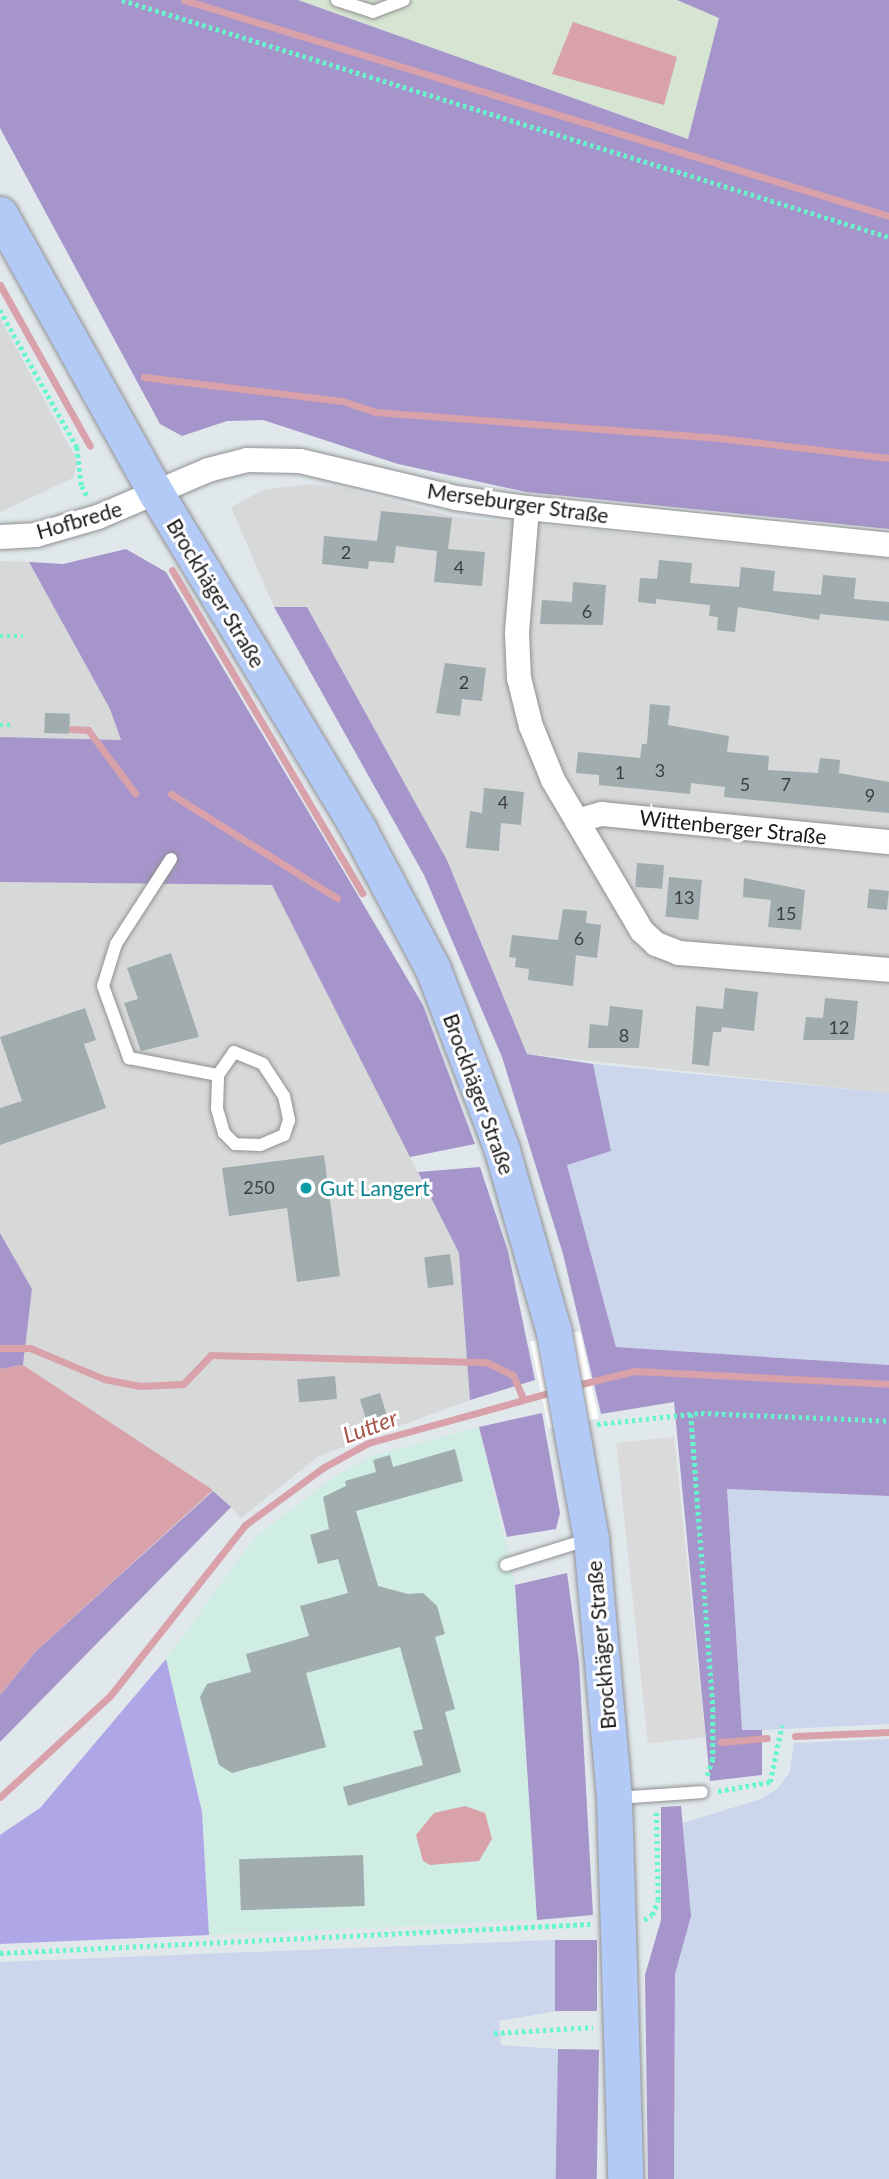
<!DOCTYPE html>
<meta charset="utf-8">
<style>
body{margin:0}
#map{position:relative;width:889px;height:2179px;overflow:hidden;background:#e0e8ec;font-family:Lato,sans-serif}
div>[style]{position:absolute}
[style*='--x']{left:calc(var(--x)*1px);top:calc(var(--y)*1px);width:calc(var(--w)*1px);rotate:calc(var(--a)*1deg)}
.residential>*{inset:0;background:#d7d8d8}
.commercial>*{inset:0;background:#cfede3}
.industrial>*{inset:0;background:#d6e5d2}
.farmland>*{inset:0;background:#cbd5eb}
.grass>*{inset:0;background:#aea6e6}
.forest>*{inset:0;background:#a695ca;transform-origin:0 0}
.parking>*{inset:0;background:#dadada;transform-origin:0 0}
.water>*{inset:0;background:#d9a1aa}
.pier>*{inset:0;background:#fff;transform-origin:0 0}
.stream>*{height:7px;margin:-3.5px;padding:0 3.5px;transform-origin:3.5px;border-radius:3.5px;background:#d9a1aa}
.building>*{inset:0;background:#a0acad;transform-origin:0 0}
.path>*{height:4.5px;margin-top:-2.25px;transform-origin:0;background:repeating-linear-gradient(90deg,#68f5cd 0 3.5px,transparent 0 7px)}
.roads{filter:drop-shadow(0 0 2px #919191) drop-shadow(0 0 2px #919191)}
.service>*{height:12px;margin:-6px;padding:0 6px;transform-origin:6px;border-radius:6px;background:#fff}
.minor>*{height:24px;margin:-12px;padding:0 12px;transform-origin:12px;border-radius:12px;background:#fff}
.secondary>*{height:35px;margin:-17.5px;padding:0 17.5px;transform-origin:17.5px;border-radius:17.5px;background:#b3caf7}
.dots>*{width:19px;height:19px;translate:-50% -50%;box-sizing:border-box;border:4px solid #fff;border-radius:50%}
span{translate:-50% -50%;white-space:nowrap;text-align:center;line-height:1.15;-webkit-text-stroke:6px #fff;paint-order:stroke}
.number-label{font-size:18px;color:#3c3e3f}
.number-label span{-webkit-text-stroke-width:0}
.street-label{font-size:21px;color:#1a1a1a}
.culture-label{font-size:21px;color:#0d838f}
.left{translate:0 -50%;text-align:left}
.water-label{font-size:23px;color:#a6554b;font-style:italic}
</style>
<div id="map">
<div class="residential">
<div style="clip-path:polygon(0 318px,78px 462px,73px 478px,0 512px)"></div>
<div style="clip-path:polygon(307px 484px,344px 488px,455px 517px,889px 558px,889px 1093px,527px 1054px,447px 860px,307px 607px,274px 607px,231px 507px,263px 490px)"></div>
<div style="clip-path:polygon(0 561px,29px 562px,110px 709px,121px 740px,0 737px)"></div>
<div style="clip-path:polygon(0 882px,272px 885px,459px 1253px,470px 1400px,319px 1456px,241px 1518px,213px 1490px,23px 1365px,32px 1289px,0 1233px)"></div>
</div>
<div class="commercial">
<div style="clip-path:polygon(479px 1427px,515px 1585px,537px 1920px,209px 1935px,202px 1812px,166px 1659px,256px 1536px,334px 1477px,372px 1456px)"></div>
</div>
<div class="industrial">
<div style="clip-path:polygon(298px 0,677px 0,719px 18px,689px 139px)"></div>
</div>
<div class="farmland">
<div style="clip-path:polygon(593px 1064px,889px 1093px,889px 1365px,616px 1347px,567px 1165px,611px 1151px)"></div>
<div style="clip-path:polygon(727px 1489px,889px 1496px,889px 1724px,742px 1731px)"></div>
<div style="clip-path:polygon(889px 1739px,889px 2179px,674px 2179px,675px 1974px,690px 1916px,683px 1823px,761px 1799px,777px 1789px,790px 1772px,794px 1743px)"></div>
<div style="clip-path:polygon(555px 1940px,557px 2011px,499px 2021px,501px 2045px,558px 2049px,560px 2179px,0 2179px,0 1962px)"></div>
</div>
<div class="grass">
<div style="clip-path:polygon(166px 1659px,202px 1812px,209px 1935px,0 1944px,0 1835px,40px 1808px)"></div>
</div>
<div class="forest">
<div style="clip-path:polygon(0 0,298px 0,688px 139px,719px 18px,677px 0,889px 0,889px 529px,526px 492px,398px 464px,263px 420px,227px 421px,182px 436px,160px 424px,0 128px)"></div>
<div style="clip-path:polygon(126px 549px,166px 572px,423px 1005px,475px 1144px,410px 1157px,272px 885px,0 882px,0 737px,121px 740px,110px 709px,29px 562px,63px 564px)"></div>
<div style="clip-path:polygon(274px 607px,307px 607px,447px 860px,527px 1054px,593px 1064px,611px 1151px,567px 1165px,616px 1347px,889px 1365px,889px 1496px,727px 1489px,742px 1730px,762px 1730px,762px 1775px,710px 1781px,674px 1402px,601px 1414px,563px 1254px,502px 1057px,424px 875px)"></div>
<div style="clip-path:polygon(480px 1167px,508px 1251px,535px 1380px,470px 1400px,459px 1253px,418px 1172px)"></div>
<div style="clip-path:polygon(0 1233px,32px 1289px,23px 1365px,0 1369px)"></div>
<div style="clip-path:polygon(542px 1413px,560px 1513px,556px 1529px,507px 1537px,479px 1427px)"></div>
<div style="clip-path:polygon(213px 1491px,231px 1507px,0 1742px,0 1695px,35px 1652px)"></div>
<div style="clip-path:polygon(567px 1573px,579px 1662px,593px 1915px,537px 1920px,515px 1585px)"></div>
<div style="clip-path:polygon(681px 1806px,691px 1916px,675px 1974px,674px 2179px,648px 2179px,645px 1975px,661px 1920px,661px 1807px)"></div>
<div style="left:555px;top:1940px;width:42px;height:71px"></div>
<div style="left:558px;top:2049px;width:41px;height:130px;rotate:1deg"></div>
</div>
<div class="parking">
<div style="left:674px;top:1437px;width:302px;height:58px;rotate:84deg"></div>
</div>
<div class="water">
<div style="clip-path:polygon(573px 22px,677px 57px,664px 105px,552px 74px)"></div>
<div style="clip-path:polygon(23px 1365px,213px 1490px,35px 1652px,0 1695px,0 1369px)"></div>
<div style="clip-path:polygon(465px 1806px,485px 1813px,492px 1839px,479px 1861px,430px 1865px,423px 1861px,416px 1835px,434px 1813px)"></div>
</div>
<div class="pier">
<div style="left:580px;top:1331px;width:89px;height:51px;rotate:78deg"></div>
</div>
<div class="stream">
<div style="--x:184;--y:0;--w:737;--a:17.03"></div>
<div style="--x:0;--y:285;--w:184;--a:60.8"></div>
<div style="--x:144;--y:377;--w:199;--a:6.9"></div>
<div style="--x:342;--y:401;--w:35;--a:18"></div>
<div style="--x:375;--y:412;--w:336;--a:4.3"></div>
<div style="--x:710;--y:437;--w:180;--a:6.7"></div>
<div style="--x:172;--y:570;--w:375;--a:59.5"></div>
<div style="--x:72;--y:729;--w:16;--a:4"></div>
<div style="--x:88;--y:730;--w:79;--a:53.3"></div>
<div style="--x:171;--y:794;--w:196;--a:32.1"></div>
<div style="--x:0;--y:1348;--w:30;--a:0"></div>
<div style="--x:30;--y:1348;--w:80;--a:22.7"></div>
<div style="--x:104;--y:1379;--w:37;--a:11"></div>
<div style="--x:140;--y:1386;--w:43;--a:-2.7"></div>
<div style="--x:183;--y:1384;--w:40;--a:-46"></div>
<div style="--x:211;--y:1355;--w:275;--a:1.5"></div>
<div style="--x:486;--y:1362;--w:30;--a:26"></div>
<div style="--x:513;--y:1375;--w:26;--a:67"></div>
<div style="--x:573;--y:1386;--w:64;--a:-13.6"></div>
<div style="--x:635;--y:1371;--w:254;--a:2.9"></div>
<div style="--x:795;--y:1736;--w:94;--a:-2.4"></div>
<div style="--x:721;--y:1742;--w:46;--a:-5"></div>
<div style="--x:0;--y:1797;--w:149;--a:-42.6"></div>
<div style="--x:110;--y:1696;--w:218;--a:-51.7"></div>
<div style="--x:245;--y:1525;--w:98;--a:-36.3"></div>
<div style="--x:324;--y:1467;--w:50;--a:-28.6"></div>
<div style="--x:368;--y:1443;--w:194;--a:-15.5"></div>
</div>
<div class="building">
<div style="clip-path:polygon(381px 511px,452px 518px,448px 549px,485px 552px,482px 586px,434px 582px,437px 551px,396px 546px,394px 563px,369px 561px,368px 569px,322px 564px,324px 536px,377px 541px)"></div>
<div style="clip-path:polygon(659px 560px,692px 563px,690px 583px,739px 587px,741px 567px,775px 571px,773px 591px,821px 595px,823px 575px,856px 578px,854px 599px,889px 602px,889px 621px,820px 614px,819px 620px,738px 607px,735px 632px,717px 630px,718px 617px,709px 616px,710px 605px,656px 599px,656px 604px,638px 602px,640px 578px,657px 579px)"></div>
<div style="clip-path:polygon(573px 582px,606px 585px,603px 625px,540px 624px,542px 600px,572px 602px)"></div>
<div style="clip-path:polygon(445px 663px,486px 668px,482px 701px,462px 699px,460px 716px,436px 713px)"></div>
<div style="clip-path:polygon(650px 704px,670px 706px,668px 725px,729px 736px,727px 752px,769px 756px,768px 770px,818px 773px,820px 758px,840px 760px,839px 773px,889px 782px,889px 813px,724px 797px,725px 787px,691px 783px,690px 794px,599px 785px,599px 775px,576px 773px,578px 752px,640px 758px,642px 744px,647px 744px)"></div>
<div style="left:45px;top:713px;width:25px;height:20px;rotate:2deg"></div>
<div style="clip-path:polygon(484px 788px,524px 792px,521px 825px,501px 823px,499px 851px,466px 848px,470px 811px,482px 813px)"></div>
<div style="left:637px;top:863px;width:27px;height:24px;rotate:4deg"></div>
<div style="left:669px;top:877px;width:33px;height:40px;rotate:5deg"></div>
<div style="clip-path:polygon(744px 878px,805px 890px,801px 930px,768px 927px,771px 900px,743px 897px)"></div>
<div style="left:869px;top:889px;width:20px;height:19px;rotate:6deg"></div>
<div style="clip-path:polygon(563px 909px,587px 911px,586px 923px,601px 925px,597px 958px,576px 955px,573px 986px,528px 980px,529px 969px,515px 967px,516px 958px,509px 957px,512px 935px,558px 940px)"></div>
<div style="clip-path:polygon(171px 953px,199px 1037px,141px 1051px,124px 1003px,138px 999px,127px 968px)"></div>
<div style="clip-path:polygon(725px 988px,758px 992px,754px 1031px,722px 1027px,721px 1032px,713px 1032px,709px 1066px,692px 1064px,696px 1006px,723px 1009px)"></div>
<div style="clip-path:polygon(825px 998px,858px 1001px,854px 1040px,803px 1040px,806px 1017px,823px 1018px)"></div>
<div style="clip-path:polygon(610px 1006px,643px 1010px,639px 1048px,588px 1048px,590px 1024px,608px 1026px)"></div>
<div style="clip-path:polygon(85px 1008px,96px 1040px,84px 1044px,106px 1108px,0 1145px,0 1108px,22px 1101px,0 1037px)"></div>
<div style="clip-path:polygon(324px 1155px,340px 1276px,297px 1282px,287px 1208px,229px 1216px,222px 1168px)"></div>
<div style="left:450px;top:1254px;width:31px;height:26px;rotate:83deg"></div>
<div style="left:335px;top:1376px;width:23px;height:38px;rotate:85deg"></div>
<div style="left:380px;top:1393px;width:34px;height:21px;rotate:73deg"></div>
<div style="clip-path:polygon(455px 1449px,463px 1481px,356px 1511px,378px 1586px,408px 1594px,423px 1593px,437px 1606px,445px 1634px,435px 1637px,455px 1709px,445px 1712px,461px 1772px,348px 1806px,343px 1787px,423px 1765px,413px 1731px,423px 1729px,400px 1647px,306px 1673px,326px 1747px,232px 1773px,219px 1765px,200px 1697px,207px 1684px,251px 1672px,246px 1654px,309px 1636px,300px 1606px,348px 1593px,338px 1559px,318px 1564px,310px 1535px,329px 1529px,323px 1497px,346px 1486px,345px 1481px,376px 1472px,373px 1460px,390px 1455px,393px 1467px)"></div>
<div style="left:363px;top:1855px;width:51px;height:124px;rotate:88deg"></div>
</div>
<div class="path">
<div style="--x:122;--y:0;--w:803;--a:17.17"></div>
<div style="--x:0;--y:310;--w:157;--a:60.7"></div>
<div style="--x:77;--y:447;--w:39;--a:83"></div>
<div style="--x:82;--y:486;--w:13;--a:63"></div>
<div style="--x:0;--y:636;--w:23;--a:0"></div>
<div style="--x:0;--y:725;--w:12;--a:0"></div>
<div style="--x:691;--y:1414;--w:295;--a:85.7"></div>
<div style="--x:713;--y:1708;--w:51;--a:90"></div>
<div style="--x:713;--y:1759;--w:20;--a:108"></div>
<div style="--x:597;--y:1424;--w:105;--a:-6"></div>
<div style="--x:701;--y:1413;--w:188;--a:2.4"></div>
<div style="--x:718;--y:1791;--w:53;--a:-9.8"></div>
<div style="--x:770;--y:1782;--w:58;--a:-78.1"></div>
<div style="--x:644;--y:1920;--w:9;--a:-32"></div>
<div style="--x:652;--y:1915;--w:16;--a:-68"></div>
<div style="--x:658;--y:1900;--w:91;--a:-91.3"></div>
<div style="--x:0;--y:1953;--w:591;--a:-2.81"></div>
<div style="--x:494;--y:2033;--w:99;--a:-3.5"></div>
</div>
<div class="roads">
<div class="service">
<div style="--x:337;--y:0;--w:38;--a:18"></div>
<div style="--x:373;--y:12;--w:33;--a:-21"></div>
<div style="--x:171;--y:859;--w:101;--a:122.9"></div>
<div style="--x:116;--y:944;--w:44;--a:107.2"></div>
<div style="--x:103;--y:986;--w:77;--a:70.1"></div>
<div style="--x:129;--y:1058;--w:91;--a:10.8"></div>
<div style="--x:234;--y:1052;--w:31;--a:22"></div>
<div style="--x:263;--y:1064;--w:38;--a:57"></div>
<div style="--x:284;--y:1096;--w:25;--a:78"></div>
<div style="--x:289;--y:1120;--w:16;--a:108"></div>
<div style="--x:284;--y:1135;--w:26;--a:157"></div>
<div style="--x:260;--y:1145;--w:25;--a:-178"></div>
<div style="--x:235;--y:1144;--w:16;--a:-135"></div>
<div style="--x:224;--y:1133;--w:26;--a:-106"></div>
<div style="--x:217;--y:1108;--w:33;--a:-88"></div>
<div style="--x:218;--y:1075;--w:28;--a:-55"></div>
<div style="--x:506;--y:1565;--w:85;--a:-17.2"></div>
<div style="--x:615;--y:1798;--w:87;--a:-3.9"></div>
</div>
<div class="minor">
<div style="--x:527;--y:508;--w:125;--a:94.6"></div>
<div style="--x:517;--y:633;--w:45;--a:87.5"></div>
<div style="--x:519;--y:678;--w:49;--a:76"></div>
<div style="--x:531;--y:726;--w:58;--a:67.8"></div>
<div style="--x:553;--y:780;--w:175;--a:59.5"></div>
<div style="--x:642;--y:931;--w:19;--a:43"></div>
<div style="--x:656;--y:944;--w:25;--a:21"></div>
<div style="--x:679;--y:953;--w:211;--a:4.6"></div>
<div style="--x:0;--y:537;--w:36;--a:-3"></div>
<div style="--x:36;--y:535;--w:65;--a:-16.2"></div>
<div style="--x:98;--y:517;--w:120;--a:-23.1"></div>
<div style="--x:208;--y:470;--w:40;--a:-14.4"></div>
<div style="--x:247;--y:460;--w:53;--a:1.1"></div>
<div style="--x:300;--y:461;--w:160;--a:13.3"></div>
<div style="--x:456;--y:498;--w:72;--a:8"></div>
<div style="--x:527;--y:508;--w:364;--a:5.8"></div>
<div style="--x:577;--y:821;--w:26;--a:-16"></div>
<div style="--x:602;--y:814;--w:288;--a:5.6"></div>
</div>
<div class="secondary">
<div style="--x:0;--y:214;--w:320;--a:60.8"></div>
<div style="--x:156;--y:493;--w:393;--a:58.9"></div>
<div style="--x:359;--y:830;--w:157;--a:62"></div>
<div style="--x:433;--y:969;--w:194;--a:69.1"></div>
<div style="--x:502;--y:1150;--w:190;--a:74.1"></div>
<div style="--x:554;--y:1333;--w:209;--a:79.8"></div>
<div style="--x:591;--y:1539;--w:260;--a:84.9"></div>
<div style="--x:614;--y:1798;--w:381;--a:88.3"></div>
</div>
</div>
<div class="dots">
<div style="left:306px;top:1188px;background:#0f9aa8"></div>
</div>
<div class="number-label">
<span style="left:346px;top:552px">2</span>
<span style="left:459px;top:567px">4</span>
<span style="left:587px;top:611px">6</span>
<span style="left:464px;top:682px">2</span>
<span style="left:660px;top:770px">3</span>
<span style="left:620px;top:772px">1</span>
<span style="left:745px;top:784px">5</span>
<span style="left:786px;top:784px">7</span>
<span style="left:870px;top:795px">9</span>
<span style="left:503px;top:802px">4</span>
<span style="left:684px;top:897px">13</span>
<span style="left:786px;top:913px">15</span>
<span style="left:579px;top:938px">6</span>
<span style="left:839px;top:1027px">12</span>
<span style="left:624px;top:1035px">8</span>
<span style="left:259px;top:1187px">250</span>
</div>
<div class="street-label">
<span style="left:518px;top:503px;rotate:8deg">Merseburger Straße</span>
<span style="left:79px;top:520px;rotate:-16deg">Hofbrede</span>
<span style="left:216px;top:593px;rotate:59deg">Brockhäger Straße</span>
<span style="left:733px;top:827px;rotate:6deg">Wittenberger Straße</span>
<span style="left:479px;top:1094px;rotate:70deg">Brockhäger Straße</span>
<span style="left:601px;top:1645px;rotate:-95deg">Brockhäger Straße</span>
</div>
<div class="culture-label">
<span class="left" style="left:320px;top:1188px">Gut Langert</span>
</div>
<div class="water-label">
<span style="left:370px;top:1426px;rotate:-20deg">Lutter</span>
</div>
</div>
